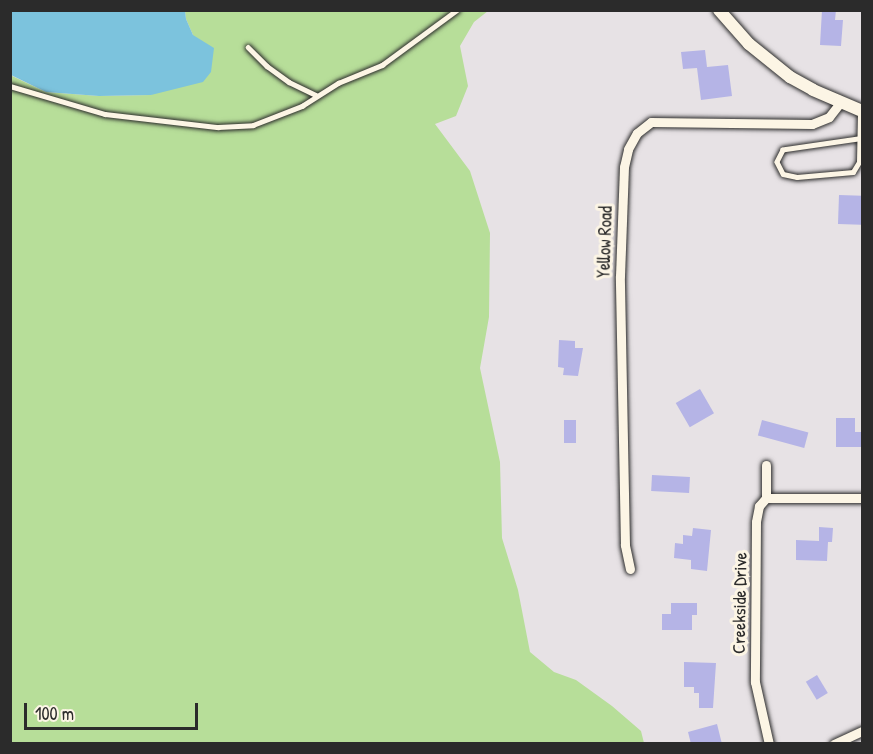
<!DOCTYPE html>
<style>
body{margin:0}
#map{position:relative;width:873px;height:754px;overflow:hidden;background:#e7e2e5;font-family:"Patrick Hand",sans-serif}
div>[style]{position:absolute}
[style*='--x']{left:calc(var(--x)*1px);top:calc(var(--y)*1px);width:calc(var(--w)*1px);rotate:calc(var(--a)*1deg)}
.green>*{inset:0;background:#b7de99}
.water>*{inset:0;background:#7cc3dd}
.building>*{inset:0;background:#b5b4e6;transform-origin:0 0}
.roads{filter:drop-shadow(0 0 2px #2b2b2b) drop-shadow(0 0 2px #2b2b2b)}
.service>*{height:4.5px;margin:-2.25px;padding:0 2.25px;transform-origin:2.25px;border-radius:2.25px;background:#fcf5e5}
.minor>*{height:9px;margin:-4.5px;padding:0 4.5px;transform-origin:4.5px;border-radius:4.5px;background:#fcf5e5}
.secondary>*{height:12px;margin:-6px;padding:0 6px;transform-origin:6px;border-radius:6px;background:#fcf5e5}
span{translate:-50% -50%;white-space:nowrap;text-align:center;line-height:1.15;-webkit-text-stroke:6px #fcf5e5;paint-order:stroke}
.street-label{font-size:18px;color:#2b2b2b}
.frame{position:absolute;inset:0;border:12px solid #2b2b2b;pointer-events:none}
.scale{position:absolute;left:24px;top:703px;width:174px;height:27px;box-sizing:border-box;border:3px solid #2b2b2b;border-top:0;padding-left:8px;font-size:18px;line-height:21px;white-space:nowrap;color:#2b2b2b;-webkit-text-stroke:4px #fcf5e5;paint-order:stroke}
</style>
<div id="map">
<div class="green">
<div style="clip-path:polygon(185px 11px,488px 11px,474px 22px,460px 46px,468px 86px,456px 116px,435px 124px,470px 171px,490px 233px,489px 317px,480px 368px,500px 462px,502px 538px,518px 590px,530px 652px,554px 672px,576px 680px,612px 706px,641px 731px,644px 743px,11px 743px,10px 75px,46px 92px,99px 96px,151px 95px,193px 35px,186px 19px)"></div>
</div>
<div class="water">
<div style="clip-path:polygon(10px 11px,185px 11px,186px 19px,193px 35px,214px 48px,211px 72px,203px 82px,151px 95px,99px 96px,46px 92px,11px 75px)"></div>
</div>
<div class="building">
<div style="clip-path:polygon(822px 10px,836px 10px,835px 20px,843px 20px,841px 46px,820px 45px)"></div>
<div style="clip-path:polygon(705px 50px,707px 67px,728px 65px,732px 96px,701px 100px,697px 68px,683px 69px,681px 52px)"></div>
<div style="left:839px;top:195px;width:23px;height:29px;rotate:2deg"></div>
<div style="clip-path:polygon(559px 340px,575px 341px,575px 348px,583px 348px,578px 376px,563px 375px,564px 368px,558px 367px)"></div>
<div style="left:700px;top:389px;width:28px;height:28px;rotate:60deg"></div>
<div style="clip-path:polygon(836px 418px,855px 418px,855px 432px,862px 432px,862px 447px,836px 447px)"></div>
<div style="left:564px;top:420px;width:12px;height:23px"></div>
<div style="left:762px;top:420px;width:48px;height:16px;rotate:15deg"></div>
<div style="left:652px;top:475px;width:38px;height:16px;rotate:3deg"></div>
<div style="clip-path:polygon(819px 527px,833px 528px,832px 542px,828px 542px,827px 561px,796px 560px,796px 540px,819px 541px)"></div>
<div style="clip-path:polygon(693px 528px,711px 530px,707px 571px,691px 569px,691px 560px,674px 558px,675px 543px,683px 544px,683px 535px,692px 536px)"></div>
<div style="clip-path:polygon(671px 603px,697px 603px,697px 615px,692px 615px,692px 630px,662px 630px,662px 614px,671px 614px)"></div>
<div style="clip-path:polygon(684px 662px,716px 663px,713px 708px,699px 708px,699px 693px,694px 693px,694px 687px,684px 687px)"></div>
<div style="left:817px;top:675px;width:21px;height:13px;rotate:59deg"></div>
<div style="clip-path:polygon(717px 724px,722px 744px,691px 744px,688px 732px)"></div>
</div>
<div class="roads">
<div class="service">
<div style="--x:248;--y:47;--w:27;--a:45"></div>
<div style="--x:267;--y:66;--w:27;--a:36"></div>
<div style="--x:289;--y:82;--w:30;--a:26"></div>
<div style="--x:10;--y:86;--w:99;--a:16.4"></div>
<div style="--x:105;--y:114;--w:114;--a:6.6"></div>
<div style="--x:218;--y:127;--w:35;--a:-3"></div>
<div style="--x:253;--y:125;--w:53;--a:-21.2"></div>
<div style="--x:302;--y:106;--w:43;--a:-32.6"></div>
<div style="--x:338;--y:83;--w:48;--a:-22.2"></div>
<div style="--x:382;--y:65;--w:93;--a:-36.3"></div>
<div style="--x:858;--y:139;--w:76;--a:171.7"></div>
<div style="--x:783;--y:150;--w:13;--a:117"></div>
<div style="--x:777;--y:162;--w:13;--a:63"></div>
<div style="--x:783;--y:174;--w:14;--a:12"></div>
<div style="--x:797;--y:177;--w:56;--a:-5.1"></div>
<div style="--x:853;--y:172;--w:12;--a:-59"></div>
<div style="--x:859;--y:162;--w:49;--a:-88.8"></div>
</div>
<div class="minor">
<div style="--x:766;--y:465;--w:33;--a:90"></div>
<div style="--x:766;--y:498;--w:11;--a:131"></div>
<div style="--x:759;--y:506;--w:16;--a:101"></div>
<div style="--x:756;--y:522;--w:160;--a:90.4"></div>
<div style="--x:755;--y:682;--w:64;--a:77.3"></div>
<div style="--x:766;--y:498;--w:96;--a:0"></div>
<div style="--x:630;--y:569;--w:25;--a:-102"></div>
<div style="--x:625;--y:545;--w:269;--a:-91.1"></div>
<div style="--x:620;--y:276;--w:109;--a:-87.9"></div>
<div style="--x:624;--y:167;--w:18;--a:-77"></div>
<div style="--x:628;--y:149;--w:18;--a:-61"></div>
<div style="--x:637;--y:133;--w:18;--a:-38"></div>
<div style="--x:651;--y:122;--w:161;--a:0.7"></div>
<div style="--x:812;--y:124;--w:18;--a:-22"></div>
<div style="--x:829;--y:117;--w:18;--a:-52"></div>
<div style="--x:834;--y:744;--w:31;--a:-25"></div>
</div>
<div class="secondary">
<div style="--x:719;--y:10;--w:45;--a:48.6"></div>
<div style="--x:749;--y:44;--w:53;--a:38.8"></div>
<div style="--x:790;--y:77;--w:26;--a:29"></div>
<div style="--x:813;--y:90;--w:53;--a:23.2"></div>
</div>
</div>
<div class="street-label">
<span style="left:605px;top:242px;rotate:-88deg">Yellow Road</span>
<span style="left:740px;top:603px;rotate:-89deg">Creekside Drive</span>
</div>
<div class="frame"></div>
<div class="scale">100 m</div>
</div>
